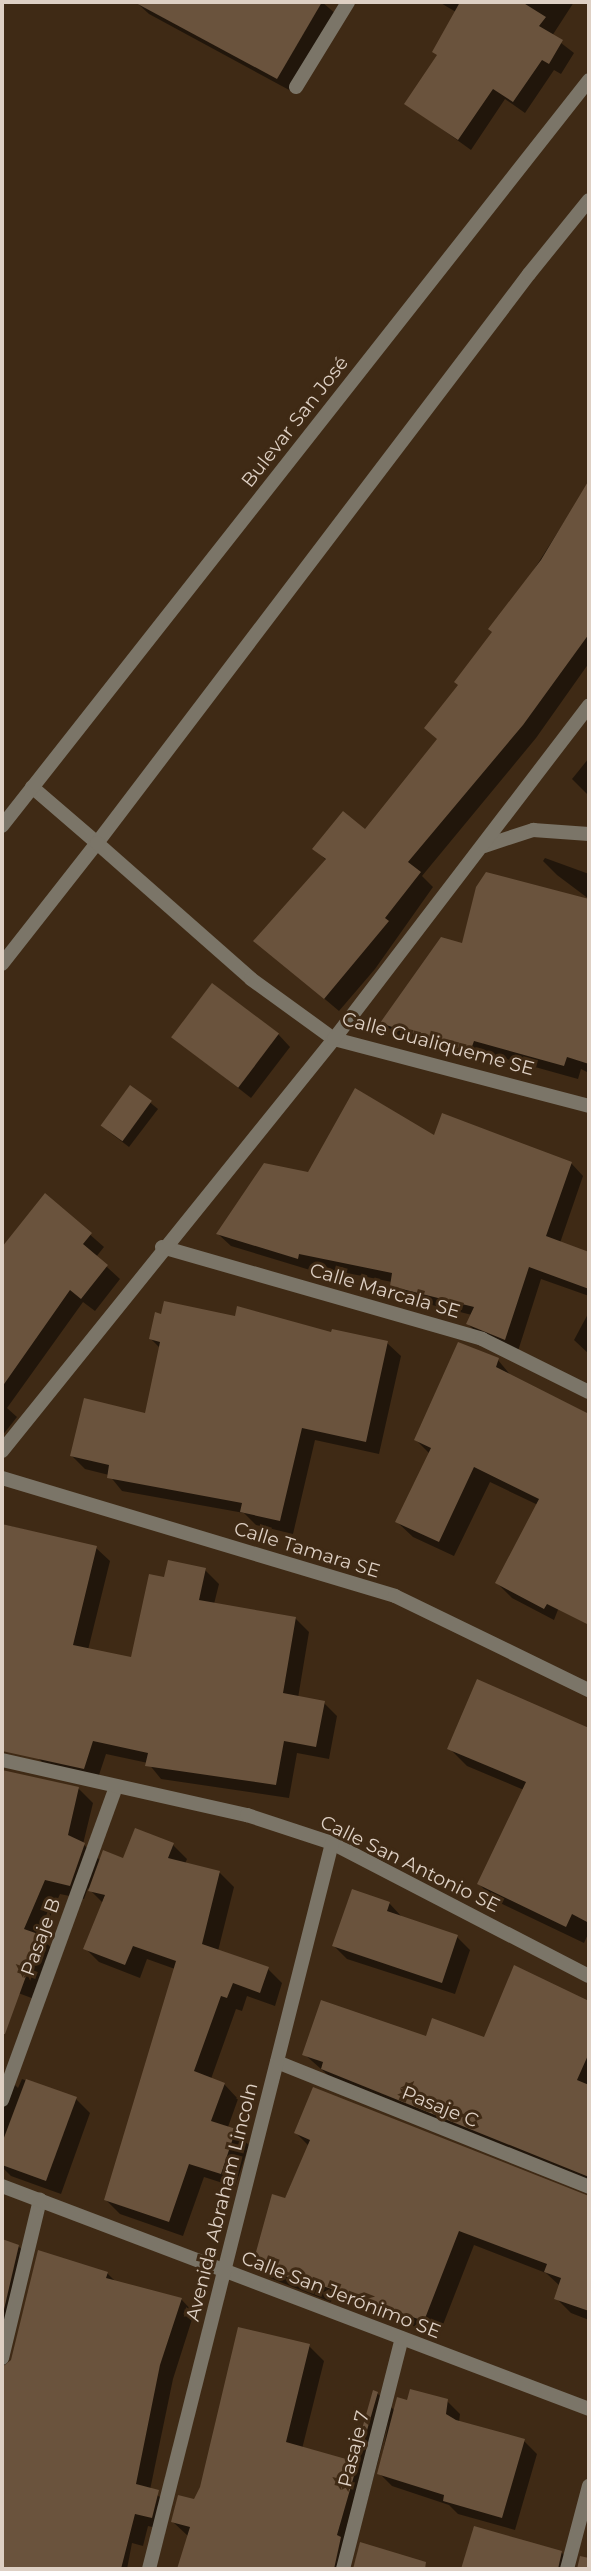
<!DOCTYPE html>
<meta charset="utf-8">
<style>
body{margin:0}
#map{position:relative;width:591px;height:2571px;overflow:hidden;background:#3f2a15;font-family:Montserrat,sans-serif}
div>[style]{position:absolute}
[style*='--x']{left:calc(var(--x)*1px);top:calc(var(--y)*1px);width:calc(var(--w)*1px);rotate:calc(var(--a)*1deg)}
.shadow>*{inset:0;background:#0007}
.building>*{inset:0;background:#6a533d;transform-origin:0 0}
.lane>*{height:14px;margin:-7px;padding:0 7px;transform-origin:7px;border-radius:7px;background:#7b7568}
.street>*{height:14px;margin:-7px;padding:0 7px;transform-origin:7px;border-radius:7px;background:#7b7568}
span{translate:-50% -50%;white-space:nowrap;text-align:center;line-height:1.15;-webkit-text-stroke:6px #3f2a15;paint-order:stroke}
.street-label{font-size:19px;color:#ded0c4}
.frame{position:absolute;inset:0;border:4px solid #ded0c4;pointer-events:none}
</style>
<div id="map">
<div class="shadow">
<div style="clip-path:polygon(136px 2px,322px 2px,337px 15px,291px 91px,149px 14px)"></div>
<div style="clip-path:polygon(439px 2px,574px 2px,552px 36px,574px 53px,561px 74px,554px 70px,525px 113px,505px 99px,471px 150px,407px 104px,439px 56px,456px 12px)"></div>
<div style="clip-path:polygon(575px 505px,589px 514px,589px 663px,536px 738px,422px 876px,433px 887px,375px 969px,339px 1011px,256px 941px,327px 861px,315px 849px,365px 831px,439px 740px,460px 686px)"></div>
<div style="clip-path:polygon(589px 758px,589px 796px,572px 779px)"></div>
<div style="clip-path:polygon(545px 858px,589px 874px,589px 899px,557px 875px,543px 861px)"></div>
<div style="clip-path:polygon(487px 874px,589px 901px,589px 1073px,581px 1069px,578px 1079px,488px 1054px,484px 1065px,396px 1036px,382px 1022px,463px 946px)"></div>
<div style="clip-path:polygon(278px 1034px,290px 1047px,251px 1098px,173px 1037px)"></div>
<div style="clip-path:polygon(131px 1087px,158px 1109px,129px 1147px,108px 1131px)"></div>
<div style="clip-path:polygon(435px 1138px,571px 1163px,583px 1176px,560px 1243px,589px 1254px,589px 1296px,541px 1279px,518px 1351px,481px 1337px,468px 1324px,472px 1315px,404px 1298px,392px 1282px,312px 1266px,310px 1270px,231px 1246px,218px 1234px,309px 1173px)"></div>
<div style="clip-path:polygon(45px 1195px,104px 1247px,96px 1257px,120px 1279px,95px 1311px,83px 1302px,7px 1408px,17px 1417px,2px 1436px,2px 1256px)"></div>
<div style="clip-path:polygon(589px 1312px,589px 1354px,574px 1340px)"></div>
<div style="clip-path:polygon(236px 1318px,387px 1343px,401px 1356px,379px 1454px,315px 1440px,293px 1534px,256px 1525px,244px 1513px,122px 1491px,109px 1475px,85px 1469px,72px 1456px,146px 1415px,161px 1349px,151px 1339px)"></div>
<div style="clip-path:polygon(498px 1360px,513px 1378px,589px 1415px,589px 1530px,554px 1620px,512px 1598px,497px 1583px,538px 1505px,490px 1482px,454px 1556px,413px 1537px,397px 1522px,430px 1454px,416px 1440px)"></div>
<div style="clip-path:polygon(2px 1524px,96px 1548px,110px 1561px,88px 1650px,132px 1659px,165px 1579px,205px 1570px,219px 1584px,214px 1604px,295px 1618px,309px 1632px,298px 1698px,324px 1703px,337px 1716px,329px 1759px,297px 1753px,289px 1798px,161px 1779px,148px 1763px,106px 1754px,97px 1781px,51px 1771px,37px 1757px,40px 1744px,2px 1738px)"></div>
<div style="clip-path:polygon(478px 1682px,589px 1730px,589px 1932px,584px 1943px,496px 1901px,479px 1884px,524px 1790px,467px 1766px,449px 1748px)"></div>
<div style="clip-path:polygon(79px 1789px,93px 1803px,83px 1844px,101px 1861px,124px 1861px,173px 1845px,187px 1859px,185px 1864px,220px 1873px,234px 1887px,218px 1951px,268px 1969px,282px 1983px,275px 2006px,247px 1996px,242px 2011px,236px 2009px,211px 2079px,224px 2084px,238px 2099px,228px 2127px,249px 2145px,235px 2187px,204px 2177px,183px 2236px,120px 2214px,106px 2200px,175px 1969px,147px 1959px,140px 1978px,99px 1962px,85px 1948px,103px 1903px,88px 1888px,84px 1899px,60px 1894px,41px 1937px,54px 1951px,37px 2000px,2px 1987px,2px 1794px)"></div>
<div style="clip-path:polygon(389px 1903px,402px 1917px,457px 1937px,470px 1950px,455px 1994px,347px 1959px,334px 1946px)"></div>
<div style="clip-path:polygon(515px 1967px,589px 2003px,589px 2185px,337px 2083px,304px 2054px,427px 2038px,485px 2039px)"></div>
<div style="clip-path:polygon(2px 2072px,18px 2088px,22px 2079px,76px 2099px,90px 2113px,61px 2194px,11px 2176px,2px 2167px)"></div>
<div style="clip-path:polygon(314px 2089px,589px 2199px,589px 2320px,571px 2313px,556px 2298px,560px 2286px,546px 2273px,474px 2245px,439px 2335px,332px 2298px,331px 2302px,270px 2278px,255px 2263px,309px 2146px,296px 2133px)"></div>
<div style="clip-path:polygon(2px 2241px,18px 2246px,32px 2259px,6px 2365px,107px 2273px,116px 2282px,181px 2299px,194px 2313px,173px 2379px,150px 2490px,171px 2505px,165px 2530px,148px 2526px,143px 2546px,132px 2543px,127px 2569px,2px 2569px)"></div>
<div style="clip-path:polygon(309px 2346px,324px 2361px,302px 2449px,354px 2463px,377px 2393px,395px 2411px,408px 2402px,447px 2401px,460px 2414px,459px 2422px,524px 2441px,537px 2454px,515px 2530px,458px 2514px,449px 2505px,392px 2486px,379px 2473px,389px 2420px,349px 2569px,180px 2569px,189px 2537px,173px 2522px,195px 2501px)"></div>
<div style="clip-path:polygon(475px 2528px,561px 2552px,573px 2564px,572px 2569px,463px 2569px)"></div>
</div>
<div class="building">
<div style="clip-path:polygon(134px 2px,322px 2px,277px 79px)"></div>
<div style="clip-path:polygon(460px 2px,522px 2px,546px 17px,539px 26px,563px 40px,549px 64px,542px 60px,513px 102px,493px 89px,458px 140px,404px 104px,437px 55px,432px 52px)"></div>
<div style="clip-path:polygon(589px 480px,589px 634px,523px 725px,408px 862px,421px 872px,385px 918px,389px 921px,324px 999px,253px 941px,326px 859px,312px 849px,343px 811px,365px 829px,437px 739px,424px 728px,458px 685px,454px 682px,492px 632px,488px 629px,541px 560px)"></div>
<div style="clip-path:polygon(486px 872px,589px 899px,589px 1064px,567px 1057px,564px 1066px,474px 1041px,470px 1052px,380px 1023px,441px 937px,462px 943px,476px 887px)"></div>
<div style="left:212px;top:983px;width:84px;height:68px;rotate:37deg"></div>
<div style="left:130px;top:1085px;width:27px;height:50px;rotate:36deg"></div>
<div style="clip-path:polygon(355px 1088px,434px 1135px,442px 1113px,572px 1162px,546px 1236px,589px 1252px,589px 1289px,529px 1267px,505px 1340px,466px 1324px,474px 1307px,390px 1286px,392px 1273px,299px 1254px,298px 1259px,216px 1234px,264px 1163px,308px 1172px)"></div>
<div style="clip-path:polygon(45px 1193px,92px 1233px,83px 1244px,108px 1265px,81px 1299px,70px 1290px,2px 1387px,2px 1247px)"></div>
<div style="clip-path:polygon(164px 1301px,235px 1316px,237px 1306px,331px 1332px,332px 1329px,388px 1341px,366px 1442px,302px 1428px,280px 1521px,240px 1512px,242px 1503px,107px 1478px,109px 1465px,70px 1456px,84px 1398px,145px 1413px,160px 1342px,149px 1339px,155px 1312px,161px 1314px)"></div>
<div style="clip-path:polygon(458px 1342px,499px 1358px,496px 1367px,589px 1414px,589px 1625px,547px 1604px,544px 1609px,495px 1583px,539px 1499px,474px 1467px,439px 1542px,395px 1522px,431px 1448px,414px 1440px)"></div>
<div style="clip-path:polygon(2px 1524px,97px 1546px,73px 1645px,131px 1657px,149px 1574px,164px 1577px,168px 1560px,206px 1568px,199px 1600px,296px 1617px,283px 1693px,325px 1701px,316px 1747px,284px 1741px,276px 1785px,145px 1766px,148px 1753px,93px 1741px,84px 1769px,2px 1751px)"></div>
<div style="clip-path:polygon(477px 1679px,589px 1728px,589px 1923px,572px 1914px,566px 1927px,477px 1884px,526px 1782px,447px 1749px)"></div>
<div style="clip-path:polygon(2px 1770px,79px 1787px,68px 1835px,85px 1843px,70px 1886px,45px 1880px,24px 1929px,41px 1935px,5px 2034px,2px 2034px)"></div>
<div style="clip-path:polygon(135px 1828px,174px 1843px,168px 1858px,220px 1871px,202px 1944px,269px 1967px,260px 1993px,233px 1983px,227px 1998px,221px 1996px,194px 2071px,225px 2083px,211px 2121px,236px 2129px,221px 2174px,189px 2164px,169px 2222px,104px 2200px,176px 1961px,133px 1946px,125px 1965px,83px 1949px,105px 1895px,88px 1891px,103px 1850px,123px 1858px)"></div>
<div style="clip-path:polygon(352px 1889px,390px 1902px,387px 1911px,458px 1935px,442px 1983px,332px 1946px)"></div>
<div style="clip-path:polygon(514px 1965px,589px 2001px,589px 2053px,577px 2080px,589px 2085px,589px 2177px,321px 2069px,323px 2062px,302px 2055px,321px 2000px,426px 2036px,432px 2018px,484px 2037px)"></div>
<div style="clip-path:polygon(26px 2079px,77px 2097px,46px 2181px,2px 2165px,2px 2143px)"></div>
<div style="clip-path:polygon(313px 2087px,589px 2196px,589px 2311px,554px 2299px,561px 2278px,544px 2272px,547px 2264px,459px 2231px,424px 2321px,317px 2284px,315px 2288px,253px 2263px,272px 2194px,285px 2198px,310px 2140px,294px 2133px)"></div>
<div style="clip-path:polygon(2px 2239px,19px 2245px,2px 2318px)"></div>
<div style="clip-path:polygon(38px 2250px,108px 2272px,106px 2278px,182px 2298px,160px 2365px,136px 2484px,159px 2490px,152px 2518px,135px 2514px,121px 2569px,2px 2569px,2px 2367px,11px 2360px)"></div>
<div style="clip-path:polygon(238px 2327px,310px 2344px,286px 2442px,353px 2461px,373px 2390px,378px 2392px,337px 2535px,341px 2537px,334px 2569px,177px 2569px,190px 2527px,171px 2522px,178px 2495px,194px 2499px,200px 2487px)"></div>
<div style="clip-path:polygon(410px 2389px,448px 2399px,446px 2414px,456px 2420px,525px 2439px,502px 2518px,443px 2501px,444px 2495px,377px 2474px,397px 2397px,407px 2400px)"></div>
<div style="clip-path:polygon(474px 2526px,562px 2551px,558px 2569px,461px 2569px)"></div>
<div style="clip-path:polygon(360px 2542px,426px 2562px,425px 2569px,353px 2569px)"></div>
<div style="clip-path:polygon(580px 2556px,589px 2558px,589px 2569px,577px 2569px)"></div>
</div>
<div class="lane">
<div style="--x:296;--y:87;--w:100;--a:-58.5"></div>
<div style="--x:32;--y:787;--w:86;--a:40.7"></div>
<div style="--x:97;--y:843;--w:714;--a:-52.79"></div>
<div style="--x:2;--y:964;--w:154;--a:-51.9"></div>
<div style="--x:97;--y:843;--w:205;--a:41.4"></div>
<div style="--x:277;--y:2062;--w:336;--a:21.8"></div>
<div style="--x:2;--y:2100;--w:333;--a:-70"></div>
<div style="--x:2;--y:2358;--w:163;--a:-76.5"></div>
<div style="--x:343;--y:2569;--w:238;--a:-75.7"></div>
<div style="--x:567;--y:2569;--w:86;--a:-75.2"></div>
</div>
<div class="street">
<div style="--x:529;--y:274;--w:95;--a:-51"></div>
<div style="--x:2;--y:826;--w:949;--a:-51.8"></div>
<div style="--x:484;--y:846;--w:52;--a:-18.1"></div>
<div style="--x:533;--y:830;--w:56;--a:4.1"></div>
<div style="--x:251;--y:979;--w:102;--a:35.9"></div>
<div style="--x:334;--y:1039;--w:264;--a:14.7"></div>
<div style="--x:162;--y:1247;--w:333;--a:16"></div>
<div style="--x:482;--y:1339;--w:119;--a:26.4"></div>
<div style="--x:2;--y:1451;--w:529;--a:-51.14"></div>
<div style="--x:334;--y:1039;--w:420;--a:-52.6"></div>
<div style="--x:2;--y:1478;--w:410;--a:16.7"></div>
<div style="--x:395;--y:1596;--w:216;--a:25.9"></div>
<div style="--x:2;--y:1760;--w:251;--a:12.7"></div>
<div style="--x:247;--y:1815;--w:89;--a:18.2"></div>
<div style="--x:332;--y:1843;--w:289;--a:27.4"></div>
<div style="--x:2;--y:2186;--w:628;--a:20.8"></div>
<div style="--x:149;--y:2569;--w:749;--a:-75.85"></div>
</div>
<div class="street-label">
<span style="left:295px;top:422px;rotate:-52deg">Bulevar San José</span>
<span style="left:438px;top:1044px;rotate:15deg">Calle Gualiqueme SE</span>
<span style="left:385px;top:1291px;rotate:16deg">Calle Marcala SE</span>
<span style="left:307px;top:1550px;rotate:17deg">Calle Tamara SE</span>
<span style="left:410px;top:1864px;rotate:26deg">Calle San Antonio SE</span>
<span style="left:41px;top:1937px;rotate:-70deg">Pasaje B</span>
<span style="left:440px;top:2107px;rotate:22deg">Pasaje C</span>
<span style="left:222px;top:2202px;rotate:-76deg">Avenida Abraham Lincoln</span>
<span style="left:341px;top:2295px;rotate:21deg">Calle San Jerónimo SE</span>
<span style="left:354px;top:2449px;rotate:-76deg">Pasaje 7</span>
</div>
<div class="frame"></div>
</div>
